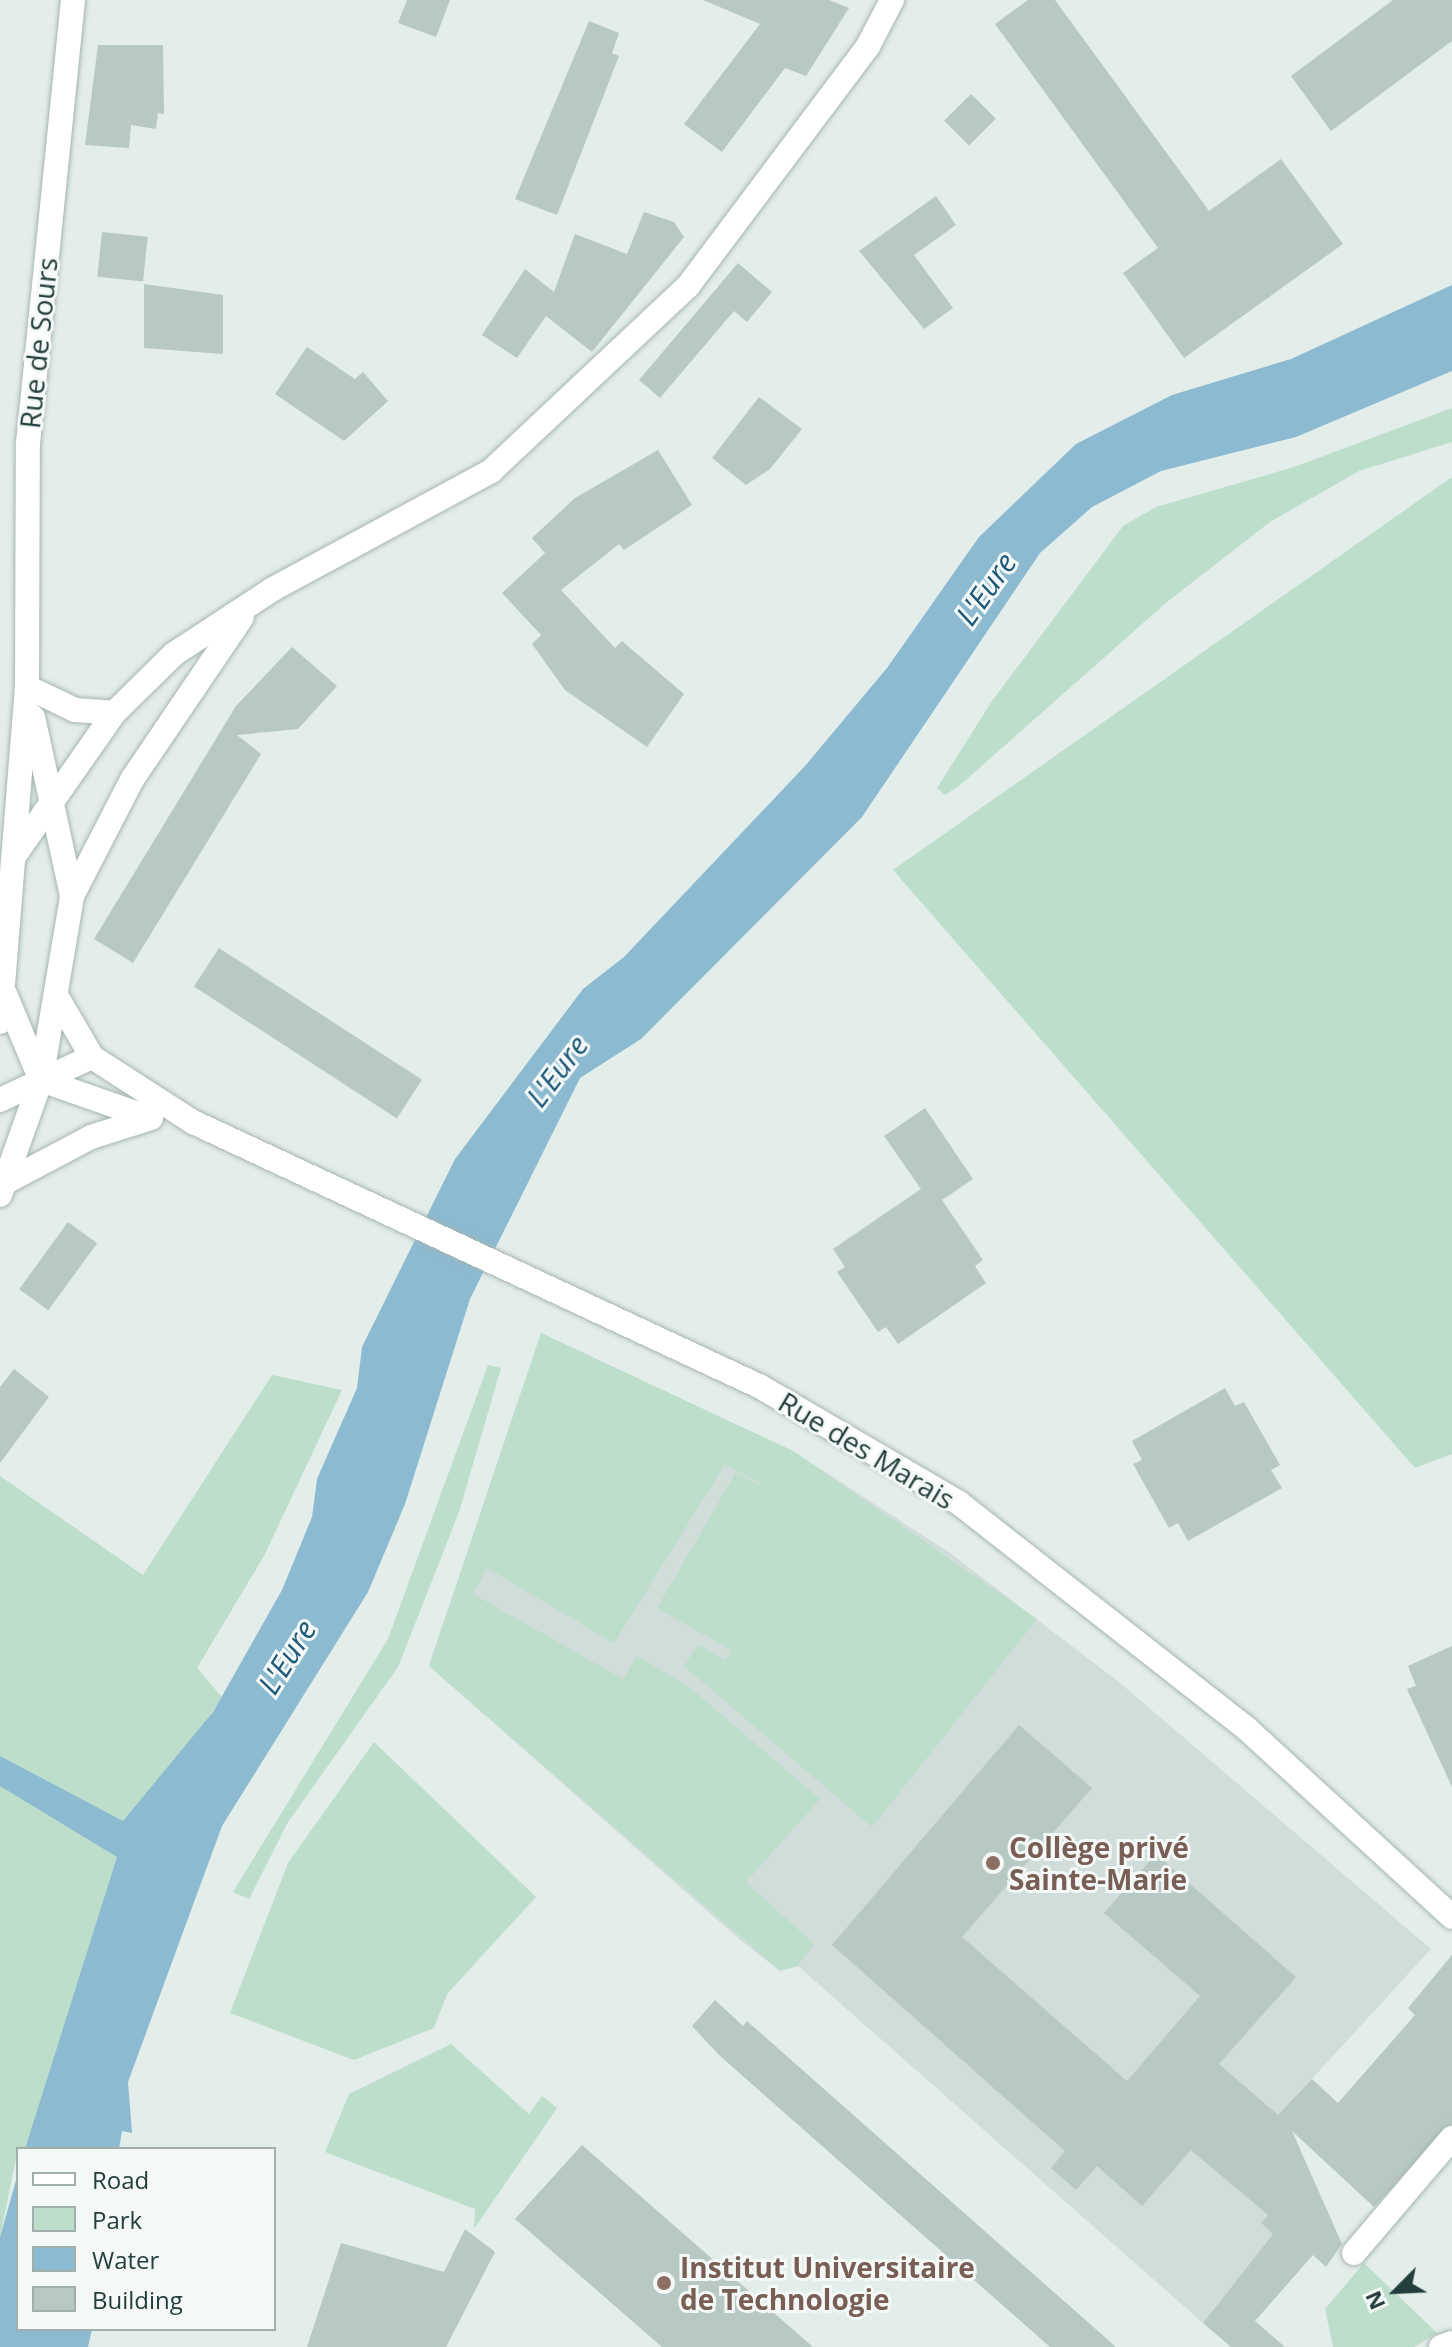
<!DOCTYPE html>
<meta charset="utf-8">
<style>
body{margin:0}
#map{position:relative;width:1452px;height:2347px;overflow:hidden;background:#e3edea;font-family:"Open Sans",sans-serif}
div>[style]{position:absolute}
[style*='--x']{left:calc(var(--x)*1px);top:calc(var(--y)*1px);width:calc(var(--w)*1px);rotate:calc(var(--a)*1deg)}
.built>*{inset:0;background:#d1ddda}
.green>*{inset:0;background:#bcdecb}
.water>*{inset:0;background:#8cbad1}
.building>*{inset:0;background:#b8c8c4;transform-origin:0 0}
.roads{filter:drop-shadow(0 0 2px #a6b5b2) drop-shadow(0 0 2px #a6b5b2)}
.pedestrian>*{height:24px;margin:-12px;padding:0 12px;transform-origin:12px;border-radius:12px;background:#fff}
.tertiary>*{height:24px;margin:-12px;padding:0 12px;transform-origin:12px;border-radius:12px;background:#fff}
.secondary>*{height:24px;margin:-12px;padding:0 12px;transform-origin:12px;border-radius:12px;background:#fff}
.dots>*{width:22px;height:22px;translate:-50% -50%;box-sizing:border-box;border:4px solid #f4f9f7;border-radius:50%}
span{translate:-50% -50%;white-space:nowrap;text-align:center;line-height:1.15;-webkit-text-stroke:6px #f4f9f7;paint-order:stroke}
.street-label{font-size:28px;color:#233e3c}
.education-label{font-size:28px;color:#785e54;font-weight:700}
.left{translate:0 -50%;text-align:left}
.water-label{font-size:30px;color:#1d597a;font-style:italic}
.legend{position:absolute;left:16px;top:2147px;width:260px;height:184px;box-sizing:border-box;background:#f4f9f7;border:2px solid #a0aeac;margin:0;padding:10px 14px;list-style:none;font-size:24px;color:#233e3c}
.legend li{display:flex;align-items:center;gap:16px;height:40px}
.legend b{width:40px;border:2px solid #a0aeac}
.north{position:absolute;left:1356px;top:2251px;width:80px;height:80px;-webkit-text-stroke:6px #f4f9f7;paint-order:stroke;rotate:246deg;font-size:22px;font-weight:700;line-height:32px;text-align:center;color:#233e3c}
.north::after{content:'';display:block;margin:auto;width:28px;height:36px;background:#233e3c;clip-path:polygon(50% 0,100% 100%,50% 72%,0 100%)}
</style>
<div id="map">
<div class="built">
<div style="clip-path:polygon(541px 1333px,793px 1451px,950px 1553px,1119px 1682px,1431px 1949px,1278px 2116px,1276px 2206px,1261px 2223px,1273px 2234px,1203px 2323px,798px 1966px,780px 1971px,739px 1939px,429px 1666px)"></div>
</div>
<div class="green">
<div style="clip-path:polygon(1452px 408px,1452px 442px,1359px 471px,1270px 522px,1167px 602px,959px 786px,945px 795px,937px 788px,992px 701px,1123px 526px,1156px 507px,1294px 467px)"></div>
<div style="clip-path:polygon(1452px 477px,1452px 1454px,1415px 1468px,893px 870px)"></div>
<div style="clip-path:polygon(541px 1333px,793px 1451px,1037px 1619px,872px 1827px,684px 1666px,698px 1645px,725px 1660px,731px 1650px,657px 1608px,736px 1472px,811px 1512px,725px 1464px,614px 1643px,487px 1568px,473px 1594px,623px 1679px,637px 1656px,689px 1687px,820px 1799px,746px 1882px,814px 1944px,798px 1966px,780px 1971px,429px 1666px)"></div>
<div style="clip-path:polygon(488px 1365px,501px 1368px,459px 1512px,398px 1667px,288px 1822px,249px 1899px,233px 1892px,388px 1639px)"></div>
<div style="clip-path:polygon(272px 1375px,342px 1390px,264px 1556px,197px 1668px,222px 1697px,117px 1857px,82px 1983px,25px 2149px,18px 2149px,0 2237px,0 1476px,143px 1575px)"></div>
<div style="clip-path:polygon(374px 1742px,536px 1897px,447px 1994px,434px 2028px,354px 2060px,230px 2013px,288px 1863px)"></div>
<div style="clip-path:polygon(451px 2044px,529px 2114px,542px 2096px,557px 2108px,474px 2229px,475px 2209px,325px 2152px,349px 2094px)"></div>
<div style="clip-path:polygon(1364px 2263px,1437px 2333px,1414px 2347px,1333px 2347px,1325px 2309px)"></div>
</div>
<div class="water">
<div style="clip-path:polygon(1452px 285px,1452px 371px,1296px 437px,1161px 471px,1092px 507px,1040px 553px,862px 817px,641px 1039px,580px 1078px,470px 1299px,405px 1504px,368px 1592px,222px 1826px,128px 2082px,132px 2133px,122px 2131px,119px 2149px,25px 2149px,117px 1857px,0 1786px,0 1756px,123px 1821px,213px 1712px,282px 1590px,312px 1517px,317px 1479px,357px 1388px,362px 1347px,455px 1159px,583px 989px,624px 957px,805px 766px,887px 668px,979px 537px,1076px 444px,1172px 395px,1291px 359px)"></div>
<div style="clip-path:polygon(18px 2173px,18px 2329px,92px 2329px,88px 2347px,0 2347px,0 2237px)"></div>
</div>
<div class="building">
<div style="clip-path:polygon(407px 0,450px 0,436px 37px,398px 23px)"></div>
<div style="clip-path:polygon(703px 0,829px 0,849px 8px,806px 76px,785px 68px,722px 152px,684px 124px,760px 24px)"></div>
<div style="clip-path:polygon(1028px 0,1055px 0,1209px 211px,1281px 159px,1343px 244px,1184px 358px,1123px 273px,1158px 248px,995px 24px)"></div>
<div style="clip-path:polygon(1393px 0,1452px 0,1452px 41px,1331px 131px,1291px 76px)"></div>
<div style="clip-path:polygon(589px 21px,619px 33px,612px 53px,619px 56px,557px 215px,515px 199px)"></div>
<div style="clip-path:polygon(98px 45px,163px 45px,164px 114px,158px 113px,156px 129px,131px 125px,129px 148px,85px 145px)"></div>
<div style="left:971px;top:94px;width:35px;height:38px;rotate:45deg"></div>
<div style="clip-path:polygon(936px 196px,956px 225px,914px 255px,953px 308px,924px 329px,859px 251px)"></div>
<div style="clip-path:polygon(644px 212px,674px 222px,684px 237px,592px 352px,546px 316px,517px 358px,482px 335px,525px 269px,554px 292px,575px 234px,627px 254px)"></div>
<div style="left:102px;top:232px;width:46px;height:45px;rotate:6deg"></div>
<div style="clip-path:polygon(738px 263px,772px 292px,747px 322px,734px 311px,660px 398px,639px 380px)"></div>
<div style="clip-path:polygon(144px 284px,223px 295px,223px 354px,144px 348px)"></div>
<div style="clip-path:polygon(307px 347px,355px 379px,363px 372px,388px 401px,344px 441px,275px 394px)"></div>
<div style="clip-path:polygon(759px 397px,802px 429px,770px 469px,746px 485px,712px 458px)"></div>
<div style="clip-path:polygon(658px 450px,692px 505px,624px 550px,619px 544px,561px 590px,615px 648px,622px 641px,684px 694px,647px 747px,565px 690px,532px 644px,541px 635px,502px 593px,545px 553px,532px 538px,575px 498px)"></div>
<div style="clip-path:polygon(292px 647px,337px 686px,298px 729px,237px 735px,261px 754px,133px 963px,94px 939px,236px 706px)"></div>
<div style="left:219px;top:948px;width:242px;height:46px;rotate:33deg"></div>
<div style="clip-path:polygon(925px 1108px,973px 1179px,942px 1200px,983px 1260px,975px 1266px,986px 1283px,898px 1344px,886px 1327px,878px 1332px,837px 1272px,845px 1267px,833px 1249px,921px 1189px,884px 1136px)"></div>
<div style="left:68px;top:1222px;width:36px;height:83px;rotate:36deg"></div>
<div style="clip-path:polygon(14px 1369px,49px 1397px,0 1463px,0 1387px)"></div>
<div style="clip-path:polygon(1225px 1388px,1235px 1406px,1244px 1402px,1280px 1465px,1271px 1470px,1282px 1488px,1188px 1541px,1178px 1523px,1169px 1528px,1133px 1464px,1142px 1460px,1132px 1441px)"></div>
<div style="clip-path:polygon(1452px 1646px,1452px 1787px,1407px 1689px,1416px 1686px,1408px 1666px)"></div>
<div style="clip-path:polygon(1019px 1725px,1092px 1788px,962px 1937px,1127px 2081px,1200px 1996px,1104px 1913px,1156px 1854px,1296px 1977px,1219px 2064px,1278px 2115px,1312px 2079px,1338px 2103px,1415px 2015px,1408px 2008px,1452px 1955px,1452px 2123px,1374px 2207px,1292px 2131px,1342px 2244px,1326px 2267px,1313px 2255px,1255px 2321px,1285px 2347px,1231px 2347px,1203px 2323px,1273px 2234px,1261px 2223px,1268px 2215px,1191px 2150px,1142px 2206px,1097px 2166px,1076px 2190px,1051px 2168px,1065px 2151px,832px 1945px)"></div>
<div style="clip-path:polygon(715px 2000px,743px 2026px,747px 2021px,1116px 2347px,1050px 2347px,719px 2055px,692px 2026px)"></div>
<div style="clip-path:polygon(582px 2145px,813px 2347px,662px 2347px,515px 2219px)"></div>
<div style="clip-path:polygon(465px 2229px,495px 2252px,446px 2347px,307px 2347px,341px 2243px,444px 2272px)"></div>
</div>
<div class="roads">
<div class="pedestrian">
<div style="--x:1354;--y:2253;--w:151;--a:-49.6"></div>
</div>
<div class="tertiary">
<div style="--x:5;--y:994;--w:93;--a:67.3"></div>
<div style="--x:41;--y:1080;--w:112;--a:19.2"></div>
<div style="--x:57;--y:997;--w:69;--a:59.7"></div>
<div style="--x:92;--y:1057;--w:120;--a:32.8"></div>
<div style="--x:193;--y:1122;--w:625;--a:25.01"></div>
<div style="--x:759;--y:1386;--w:232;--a:30.3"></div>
<div style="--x:959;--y:1503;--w:366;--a:38.1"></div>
<div style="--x:1247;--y:1729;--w:278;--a:42.5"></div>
<div style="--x:0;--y:1100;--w:102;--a:-25.1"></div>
<div style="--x:8;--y:1181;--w:94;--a:-27.9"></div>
<div style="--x:91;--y:1137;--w:63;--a:-17.6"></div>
</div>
<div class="secondary">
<div style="--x:27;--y:687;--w:53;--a:25.6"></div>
<div style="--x:75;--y:710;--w:39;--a:4"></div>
<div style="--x:33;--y:717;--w:183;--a:77.7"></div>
<div style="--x:15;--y:855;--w:173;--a:-55.1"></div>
<div style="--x:114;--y:713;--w:84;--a:-44.5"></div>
<div style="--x:174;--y:654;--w:118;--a:-33.3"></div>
<div style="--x:273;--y:589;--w:248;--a:-28.4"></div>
<div style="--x:491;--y:471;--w:270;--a:-43.2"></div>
<div style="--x:688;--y:286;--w:300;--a:-53.1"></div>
<div style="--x:868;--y:46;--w:52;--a:-62.4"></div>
<div style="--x:0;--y:1022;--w:336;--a:-85.4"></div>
<div style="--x:27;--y:687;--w:244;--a:-89.8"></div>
<div style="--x:28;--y:443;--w:445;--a:-84.2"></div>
<div style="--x:0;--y:1195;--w:122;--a:-70.4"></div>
<div style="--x:41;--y:1080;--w:187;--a:-80.4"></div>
<div style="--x:72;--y:896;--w:133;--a:-62.7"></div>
<div style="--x:133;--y:778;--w:194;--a:-55.9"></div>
<div style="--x:1441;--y:2347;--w:12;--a:-20"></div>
</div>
</div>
<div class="dots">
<div style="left:993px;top:1863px;background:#8d6e63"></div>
<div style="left:664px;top:2283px;background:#8d6e63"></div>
</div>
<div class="street-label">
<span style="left:38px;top:343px;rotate:-84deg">Rue de Sours</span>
<span style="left:867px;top:1450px;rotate:31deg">Rue des Marais</span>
</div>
<div class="education-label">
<span class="left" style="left:1009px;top:1863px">Collège privé<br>Sainte-Marie</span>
<span class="left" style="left:680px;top:2283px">Institut Universitaire<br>de Technologie</span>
</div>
<div class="water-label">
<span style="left:986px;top:589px;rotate:-55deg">L'Eure</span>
<span style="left:557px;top:1071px;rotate:-53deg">L'Eure</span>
<span style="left:287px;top:1657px;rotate:-58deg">L'Eure</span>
</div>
<ul class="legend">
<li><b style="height:10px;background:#fff"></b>Road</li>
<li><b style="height:22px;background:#bcdecb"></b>Park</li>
<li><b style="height:22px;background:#8cbad1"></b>Water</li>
<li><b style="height:22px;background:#b8c8c4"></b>Building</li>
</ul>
<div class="north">N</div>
</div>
